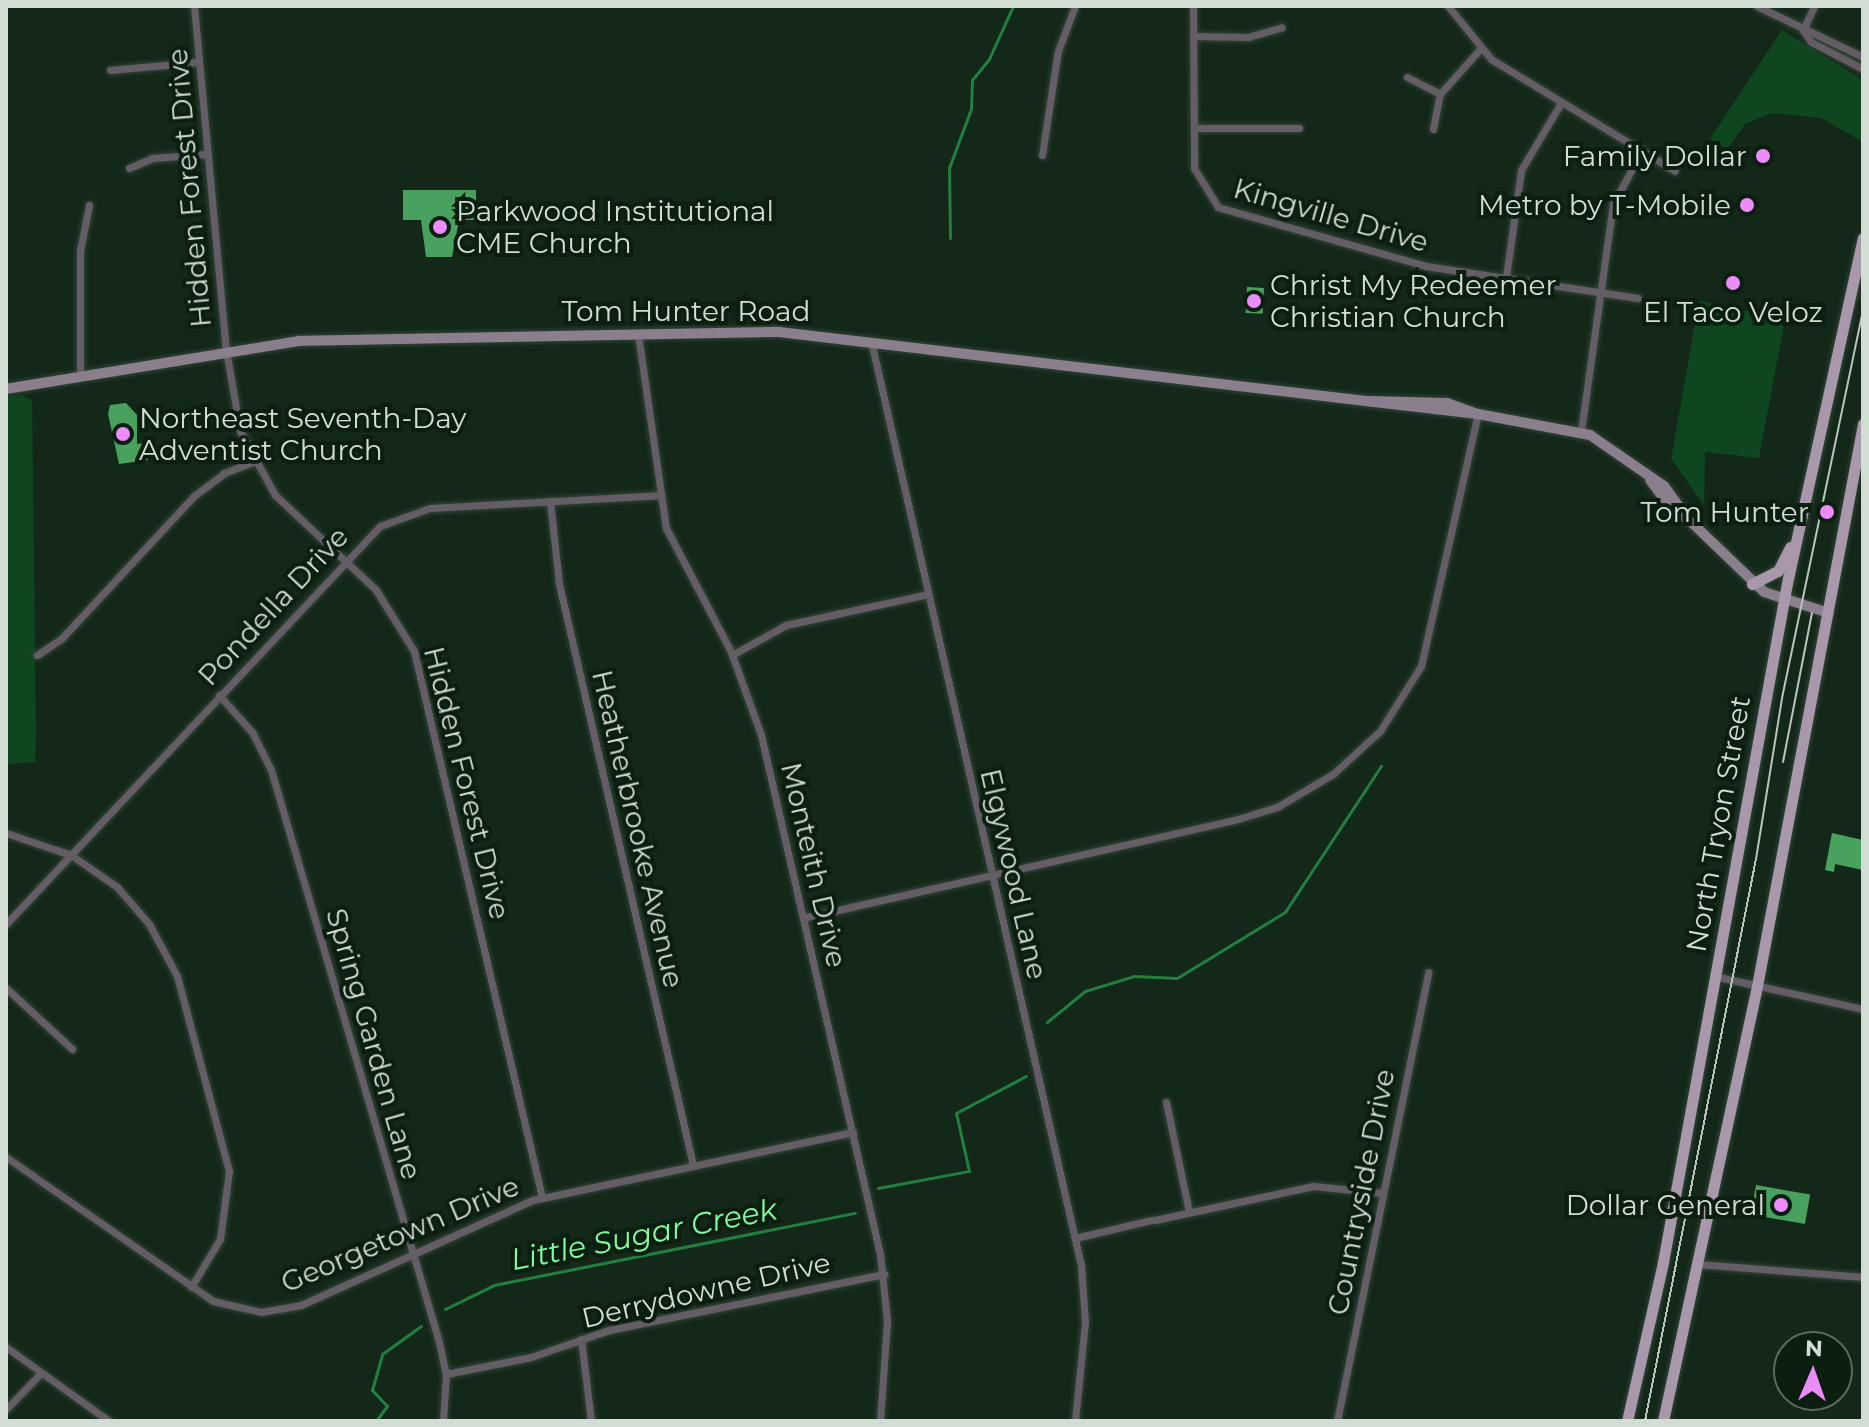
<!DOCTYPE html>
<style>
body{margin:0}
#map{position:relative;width:1869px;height:1427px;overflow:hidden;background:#142819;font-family:Montserrat,sans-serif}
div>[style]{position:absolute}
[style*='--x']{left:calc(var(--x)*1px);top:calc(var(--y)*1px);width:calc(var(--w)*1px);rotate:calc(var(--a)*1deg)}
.green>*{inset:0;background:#0e4620}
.stream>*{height:3px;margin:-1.5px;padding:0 1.5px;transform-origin:1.5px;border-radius:1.5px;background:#227f40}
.building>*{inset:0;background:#49a160;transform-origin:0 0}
.roads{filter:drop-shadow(0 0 2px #324537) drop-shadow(0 0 2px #324537)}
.street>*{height:7px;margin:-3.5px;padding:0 3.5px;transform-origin:3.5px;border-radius:3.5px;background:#655d66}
.secondary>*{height:10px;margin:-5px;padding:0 5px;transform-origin:5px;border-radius:5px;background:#8b7f8d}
.primary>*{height:11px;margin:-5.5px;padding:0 5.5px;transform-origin:5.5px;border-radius:5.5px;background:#a998ab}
.tram>*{height:2px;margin:-1px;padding:0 1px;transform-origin:1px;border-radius:1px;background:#b9c6bc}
.dots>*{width:22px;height:22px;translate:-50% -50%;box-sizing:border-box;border:4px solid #0b1e10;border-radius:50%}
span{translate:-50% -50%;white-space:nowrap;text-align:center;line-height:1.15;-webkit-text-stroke:8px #0b1e10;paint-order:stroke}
.poi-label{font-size:28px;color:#d2ded4}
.right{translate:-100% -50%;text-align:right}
.left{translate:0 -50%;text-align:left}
.street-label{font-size:28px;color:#d2ded4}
.water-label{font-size:30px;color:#85f7a0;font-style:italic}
.frame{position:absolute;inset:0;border:8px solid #d2ded4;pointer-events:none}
.north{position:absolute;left:1773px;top:1331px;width:80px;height:80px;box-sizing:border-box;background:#0b1e10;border:2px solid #5b6b5e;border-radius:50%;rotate:2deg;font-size:22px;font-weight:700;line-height:32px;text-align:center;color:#d2ded4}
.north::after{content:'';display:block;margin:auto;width:28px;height:36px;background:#ec8cfa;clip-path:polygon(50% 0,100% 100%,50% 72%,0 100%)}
</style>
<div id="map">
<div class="green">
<div style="clip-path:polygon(1782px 30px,1863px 80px,1863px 142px,1821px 118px,1772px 113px,1745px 124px,1727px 149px,1710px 139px)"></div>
<div style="clip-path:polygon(1699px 301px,1785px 319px,1759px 458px,1705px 452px,1704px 505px,1671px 459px)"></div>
<div style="clip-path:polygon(22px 395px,32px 400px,36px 739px,35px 762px,6px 764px,6px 396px)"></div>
</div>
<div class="stream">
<div style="--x:950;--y:238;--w:70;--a:-90.8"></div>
<div style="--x:949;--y:168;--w:63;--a:-69.6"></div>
<div style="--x:971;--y:109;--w:29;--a:-88"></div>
<div style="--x:972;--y:80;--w:27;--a:-51"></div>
<div style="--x:989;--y:59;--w:58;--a:-65.6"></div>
<div style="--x:1047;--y:1022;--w:49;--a:-39.2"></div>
<div style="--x:1085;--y:991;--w:51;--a:-17"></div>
<div style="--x:1134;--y:976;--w:43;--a:2.7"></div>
<div style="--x:1177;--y:978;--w:127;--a:-31.4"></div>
<div style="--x:1285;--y:912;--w:175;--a:-56.7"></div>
<div style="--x:878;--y:1188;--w:93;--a:-10.6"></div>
<div style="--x:969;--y:1171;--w:59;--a:-102.6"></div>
<div style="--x:956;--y:1113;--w:79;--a:-27.9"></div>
<div style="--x:445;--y:1309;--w:55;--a:-26.1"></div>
<div style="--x:494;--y:1285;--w:368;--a:-11.3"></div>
<div style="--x:376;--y:1421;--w:19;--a:-54"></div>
<div style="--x:387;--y:1406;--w:22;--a:-133"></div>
<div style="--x:372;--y:1390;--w:37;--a:-74"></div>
<div style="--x:382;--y:1354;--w:48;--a:-35.7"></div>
</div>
<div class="building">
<div style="clip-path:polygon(403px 190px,476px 190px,476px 220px,459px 220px,452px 257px,426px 257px,421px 220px,403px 220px)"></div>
<div style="left:1247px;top:287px;width:17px;height:26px;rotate:3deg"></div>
<div style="clip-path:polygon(126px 403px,137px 415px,137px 444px,145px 443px,148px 460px,119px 464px,108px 414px,110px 405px)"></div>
<div style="clip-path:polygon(1832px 833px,1863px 840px,1863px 870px,1835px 864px,1834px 872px,1825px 870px)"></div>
<div style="left:1756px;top:1185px;width:55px;height:30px;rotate:10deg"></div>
</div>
<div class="roads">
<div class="street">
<div style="--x:194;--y:6;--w:345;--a:84.7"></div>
<div style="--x:226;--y:350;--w:82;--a:80.2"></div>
<div style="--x:240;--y:431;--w:73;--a:61.3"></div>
<div style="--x:275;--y:495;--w:139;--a:43.2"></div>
<div style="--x:376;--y:590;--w:72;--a:58.1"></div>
<div style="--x:414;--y:651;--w:561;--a:76.81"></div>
<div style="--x:1193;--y:6;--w:162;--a:89.6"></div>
<div style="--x:1194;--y:168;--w:46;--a:58.4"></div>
<div style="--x:1218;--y:207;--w:216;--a:15.8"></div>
<div style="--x:1426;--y:266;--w:214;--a:8.6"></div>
<div style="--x:1448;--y:6;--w:68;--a:50.9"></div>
<div style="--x:1491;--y:59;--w:215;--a:31.3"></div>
<div style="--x:1757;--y:6;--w:118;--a:25.7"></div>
<div style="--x:1803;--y:30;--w:14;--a:56"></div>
<div style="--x:1811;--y:42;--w:59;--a:27.4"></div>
<div style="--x:1803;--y:30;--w:26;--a:-65"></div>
<div style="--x:1193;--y:36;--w:55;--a:1"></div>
<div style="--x:1248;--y:37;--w:35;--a:-16"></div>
<div style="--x:110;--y:70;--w:88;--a:-5.2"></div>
<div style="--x:1407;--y:77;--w:37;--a:27"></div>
<div style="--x:1194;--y:128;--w:105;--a:0"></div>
<div style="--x:1433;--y:129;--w:36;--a:-79"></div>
<div style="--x:1440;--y:94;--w:59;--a:-48.4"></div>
<div style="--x:1042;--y:155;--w:105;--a:-81.3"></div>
<div style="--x:1058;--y:51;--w:48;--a:-69.3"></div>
<div style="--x:129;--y:168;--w:25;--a:-23"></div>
<div style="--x:152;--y:158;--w:55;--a:-4.2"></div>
<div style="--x:1506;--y:277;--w:108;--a:-82"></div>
<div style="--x:1521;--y:170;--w:78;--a:-59.2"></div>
<div style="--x:638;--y:334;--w:196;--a:81.8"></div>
<div style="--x:666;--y:528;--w:140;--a:62.3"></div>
<div style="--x:731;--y:652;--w:88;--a:70.1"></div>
<div style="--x:761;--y:735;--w:532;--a:77.09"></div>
<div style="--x:880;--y:1254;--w:67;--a:84"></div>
<div style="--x:887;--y:1321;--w:100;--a:94"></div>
<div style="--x:871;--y:341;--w:948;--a:77.2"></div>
<div style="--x:1081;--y:1265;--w:57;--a:86"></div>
<div style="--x:1085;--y:1322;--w:100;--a:95.8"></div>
<div style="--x:80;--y:376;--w:125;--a:-90"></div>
<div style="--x:80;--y:251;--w:47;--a:-78.9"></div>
<div style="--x:1581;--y:431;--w:229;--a:-82"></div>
<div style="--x:1613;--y:204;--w:57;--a:-61.6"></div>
<div style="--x:550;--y:501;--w:83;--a:83.8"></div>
<div style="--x:559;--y:584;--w:596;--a:77.01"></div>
<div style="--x:37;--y:655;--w:29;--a:-34"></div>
<div style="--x:61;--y:639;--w:195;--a:-47.1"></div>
<div style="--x:194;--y:496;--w:38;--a:-37"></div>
<div style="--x:224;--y:473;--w:31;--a:-21"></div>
<div style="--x:732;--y:655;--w:62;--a:-29.1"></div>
<div style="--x:786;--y:625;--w:145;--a:-12.3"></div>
<div style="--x:219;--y:695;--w:50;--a:48.3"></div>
<div style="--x:252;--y:732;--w:42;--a:63.4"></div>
<div style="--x:271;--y:770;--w:596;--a:73.63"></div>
<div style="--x:439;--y:1342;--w:33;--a:78"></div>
<div style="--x:446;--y:1374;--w:47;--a:93.7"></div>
<div style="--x:6;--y:833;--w:69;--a:18.7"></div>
<div style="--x:71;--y:855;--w:56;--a:34.8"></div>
<div style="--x:117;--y:887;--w:49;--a:49.1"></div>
<div style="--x:149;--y:924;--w:59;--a:61.7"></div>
<div style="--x:177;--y:976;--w:202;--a:75.1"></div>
<div style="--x:229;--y:1171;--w:69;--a:97.5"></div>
<div style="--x:220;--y:1239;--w:56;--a:121.1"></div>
<div style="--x:803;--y:918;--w:446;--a:-12.8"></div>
<div style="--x:1238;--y:819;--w:41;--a:-17.1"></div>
<div style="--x:1277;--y:807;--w:65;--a:-30.5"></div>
<div style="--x:1333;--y:774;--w:64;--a:-42.5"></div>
<div style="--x:1380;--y:731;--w:77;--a:-57.8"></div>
<div style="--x:1421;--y:666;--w:258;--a:-77.3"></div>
<div style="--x:6;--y:924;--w:546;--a:-46.78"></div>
<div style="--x:380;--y:526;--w:53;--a:-19.8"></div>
<div style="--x:430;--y:508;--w:229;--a:-3.2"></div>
<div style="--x:1714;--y:976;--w:153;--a:12.5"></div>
<div style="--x:6;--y:988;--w:90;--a:42.7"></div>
<div style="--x:1166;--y:1102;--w:112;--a:78.2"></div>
<div style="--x:6;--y:1157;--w:252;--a:34.8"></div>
<div style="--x:213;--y:1301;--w:49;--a:12.9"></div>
<div style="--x:261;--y:1312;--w:41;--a:-9.9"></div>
<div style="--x:301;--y:1305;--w:255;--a:-24.4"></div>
<div style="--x:533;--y:1200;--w:327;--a:-12"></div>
<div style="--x:1155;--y:1220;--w:162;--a:-12.1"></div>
<div style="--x:1313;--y:1186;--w:70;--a:5.7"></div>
<div style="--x:1075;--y:1238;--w:79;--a:-13.2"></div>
<div style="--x:1698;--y:1264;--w:166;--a:4.5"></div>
<div style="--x:581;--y:1339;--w:83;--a:83"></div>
<div style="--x:6;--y:1347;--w:127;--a:35.7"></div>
<div style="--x:446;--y:1374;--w:87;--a:-11.3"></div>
<div style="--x:531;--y:1357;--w:83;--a:-19.1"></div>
<div style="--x:609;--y:1330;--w:281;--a:-11.5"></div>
<div style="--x:6;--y:1409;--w:50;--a:-45.8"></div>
<div style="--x:1337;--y:1421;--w:458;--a:-78.5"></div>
</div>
<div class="secondary">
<div style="--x:6;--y:389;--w:296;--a:-9.3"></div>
<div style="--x:298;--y:341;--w:481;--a:-1.1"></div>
<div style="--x:779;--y:332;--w:591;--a:6.7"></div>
<div style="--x:1366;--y:401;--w:81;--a:1.4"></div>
<div style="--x:1447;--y:403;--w:33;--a:20"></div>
<div style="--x:1478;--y:414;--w:113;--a:-173.4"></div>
<div style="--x:1478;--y:414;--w:114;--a:10.6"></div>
<div style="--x:1590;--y:435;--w:90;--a:34.6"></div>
<div style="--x:1664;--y:486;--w:41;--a:54"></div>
<div style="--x:1688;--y:519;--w:14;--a:-155"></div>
<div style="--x:1675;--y:513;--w:41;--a:-127.1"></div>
<div style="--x:1688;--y:519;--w:105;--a:43.8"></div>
<div style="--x:1764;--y:592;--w:68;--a:17.9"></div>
</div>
<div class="primary">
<div style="--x:1752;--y:584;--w:29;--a:-27"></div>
<div style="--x:1778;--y:571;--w:27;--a:-63"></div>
<div style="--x:1627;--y:1421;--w:163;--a:-77.2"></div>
<div style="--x:1663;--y:1262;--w:690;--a:-79.65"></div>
<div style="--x:1787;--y:583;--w:353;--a:-77.6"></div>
<div style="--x:1663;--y:1421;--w:445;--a:-77.8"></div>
<div style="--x:1757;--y:986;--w:572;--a:-79.32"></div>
</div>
</div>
<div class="tram">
<div style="--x:1783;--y:762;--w:152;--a:-79"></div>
<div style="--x:1645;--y:1421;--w:573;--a:-78.83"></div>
<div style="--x:1756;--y:859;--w:163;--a:-80.8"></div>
<div style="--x:1782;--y:698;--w:395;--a:-78.2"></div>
</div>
<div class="dots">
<div style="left:1763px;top:156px;background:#ec8cfa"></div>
<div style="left:1747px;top:205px;background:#ec8cfa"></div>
<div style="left:440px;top:227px;background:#ec8cfa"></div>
<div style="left:1733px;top:283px;background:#ec8cfa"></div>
<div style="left:1254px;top:301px;background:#ec8cfa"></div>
<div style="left:123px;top:434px;background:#ec8cfa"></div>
<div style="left:1827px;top:512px;background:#ec8cfa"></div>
<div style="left:1781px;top:1205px;background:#ec8cfa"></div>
</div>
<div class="poi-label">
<span class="right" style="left:1747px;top:156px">Family Dollar</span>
<span class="right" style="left:1731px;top:205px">Metro by T-Mobile</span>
<span class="left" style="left:456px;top:227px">Parkwood Institutional<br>CME Church</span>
<span class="left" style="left:1270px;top:301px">Christ My Redeemer<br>Christian Church</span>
<span style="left:1733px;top:312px">El Taco Veloz</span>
<span class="left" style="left:139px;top:434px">Northeast Seventh-Day<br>Adventist Church</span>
<span class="right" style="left:1809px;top:512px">Tom Hunter</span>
<span class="right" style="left:1765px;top:1205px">Dollar General</span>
</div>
<div class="street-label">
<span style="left:189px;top:188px;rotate:-95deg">Hidden Forest Drive</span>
<span style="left:1331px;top:215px;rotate:16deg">Kingville Drive</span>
<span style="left:686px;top:311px">Tom Hunter Road</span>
<span style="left:273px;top:606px;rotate:-47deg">Pondella Drive</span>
<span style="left:467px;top:783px;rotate:76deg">Hidden Forest Drive</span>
<span style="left:1718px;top:824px;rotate:-80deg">North Tryon Street</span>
<span style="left:638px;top:829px;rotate:77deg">Heatherbrooke Avenue</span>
<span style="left:814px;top:865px;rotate:77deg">Monteith Drive</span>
<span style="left:1014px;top:874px;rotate:77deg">Elgywood Lane</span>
<span style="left:374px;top:1044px;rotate:74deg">Spring Garden Lane</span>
<span style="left:1361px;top:1192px;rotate:-79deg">Countryside Drive</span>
<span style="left:400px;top:1234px;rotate:-23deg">Georgetown Drive</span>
<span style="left:706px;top:1290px;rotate:-13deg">Derrydowne Drive</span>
</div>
<div class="water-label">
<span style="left:644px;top:1235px;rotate:-11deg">Little Sugar Creek</span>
</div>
<div class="frame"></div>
<div class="north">N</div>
</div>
